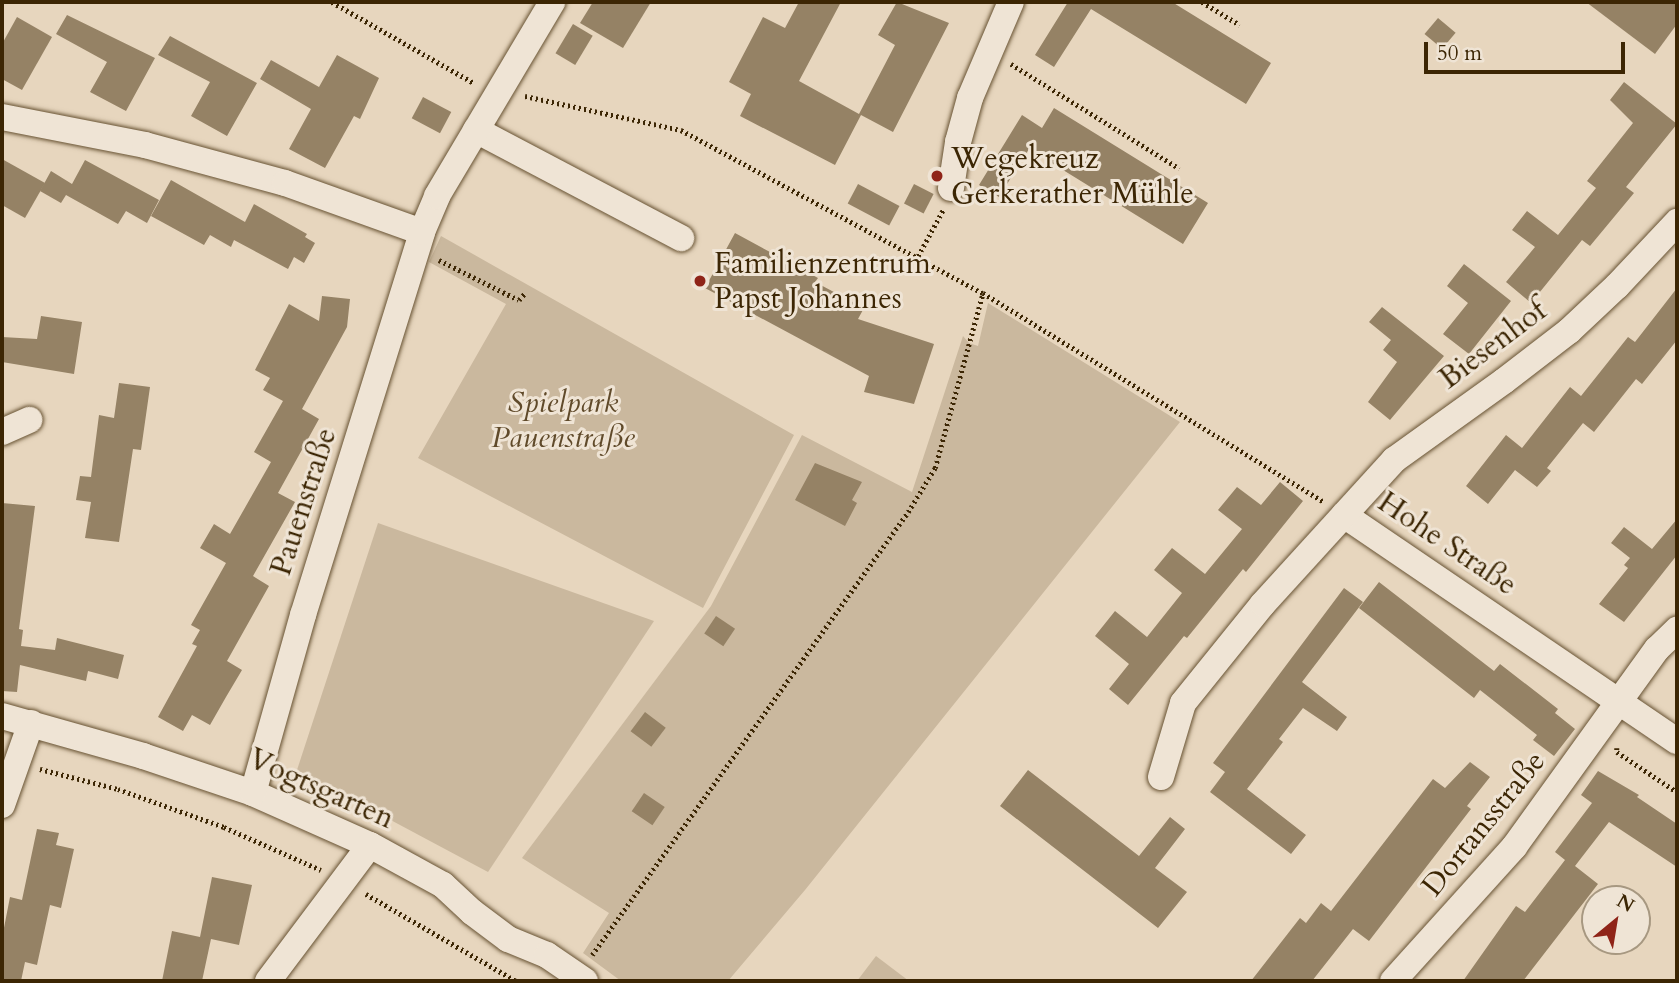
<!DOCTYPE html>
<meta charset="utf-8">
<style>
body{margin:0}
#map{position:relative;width:1679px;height:983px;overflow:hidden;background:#e7d6be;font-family:Cardo,serif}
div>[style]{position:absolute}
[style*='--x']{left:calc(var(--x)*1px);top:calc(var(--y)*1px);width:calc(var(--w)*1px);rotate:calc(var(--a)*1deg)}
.green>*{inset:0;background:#cab89e}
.building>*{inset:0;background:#958265;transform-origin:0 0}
.path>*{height:4.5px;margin-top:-2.25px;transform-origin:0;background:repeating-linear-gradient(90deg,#3c2604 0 2px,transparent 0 5.5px)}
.roads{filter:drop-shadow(0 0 2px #675232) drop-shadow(0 0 2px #675232)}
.minor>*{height:26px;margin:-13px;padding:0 13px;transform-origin:13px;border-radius:13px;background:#efe4d5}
.dots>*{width:19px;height:19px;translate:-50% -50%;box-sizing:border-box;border:4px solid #efe4d5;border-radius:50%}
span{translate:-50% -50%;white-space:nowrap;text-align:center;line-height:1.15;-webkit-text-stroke:6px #efe4d5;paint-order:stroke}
.poi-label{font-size:30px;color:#3c2604}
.left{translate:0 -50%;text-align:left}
.street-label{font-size:30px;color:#3c2604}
.park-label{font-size:30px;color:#604a2a;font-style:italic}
.frame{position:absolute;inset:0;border:4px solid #3c2604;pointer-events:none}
.north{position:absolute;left:1581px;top:885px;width:70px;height:70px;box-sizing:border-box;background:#efe4d5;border:2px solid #a79881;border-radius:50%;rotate:30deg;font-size:19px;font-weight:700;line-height:28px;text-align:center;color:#3c2604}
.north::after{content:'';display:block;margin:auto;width:24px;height:32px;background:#8f2418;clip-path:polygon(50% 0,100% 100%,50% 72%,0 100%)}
.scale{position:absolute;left:1424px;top:42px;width:201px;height:32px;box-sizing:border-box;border:4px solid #3c2604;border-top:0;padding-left:9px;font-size:21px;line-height:24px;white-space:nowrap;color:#3c2604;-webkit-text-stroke:5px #efe4d5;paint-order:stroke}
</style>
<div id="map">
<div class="green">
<div style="clip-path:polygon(441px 236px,794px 435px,703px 608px,418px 458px,506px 304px,429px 262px)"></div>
<div style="clip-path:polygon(988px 303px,1180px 422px,805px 890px,728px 981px,621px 981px,583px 953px,609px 913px,522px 858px,711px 606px,802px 435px,912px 492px,963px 336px,969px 343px,978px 346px)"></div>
<div style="clip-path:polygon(378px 523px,654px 621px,488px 872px,297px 770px)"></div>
<div style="clip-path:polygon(876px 956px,909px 981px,857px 981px)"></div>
</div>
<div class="building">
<div style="clip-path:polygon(593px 2px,651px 2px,623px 48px,580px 23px)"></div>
<div style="clip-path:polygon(799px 2px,841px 2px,799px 81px,859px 114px,895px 45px,878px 35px,897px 2px,949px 23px,893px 132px,861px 115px,835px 165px,740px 116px,751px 94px,729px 82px,763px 17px,785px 28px)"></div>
<div style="clip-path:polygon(1068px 2px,1172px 2px,1271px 63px,1246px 104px,1091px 9px,1054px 67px,1035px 55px)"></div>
<div style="clip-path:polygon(1586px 2px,1677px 2px,1677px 24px,1655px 54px)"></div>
<div style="clip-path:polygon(67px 15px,155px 58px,126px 111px,90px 92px,107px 62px,56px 34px)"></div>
<div style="clip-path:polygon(17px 17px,52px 37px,22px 90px,2px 79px,2px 44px)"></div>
<div style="left:1438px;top:18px;width:23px;height:21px;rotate:40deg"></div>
<div style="left:573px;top:24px;width:23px;height:34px;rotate:31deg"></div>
<div style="clip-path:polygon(170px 36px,257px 83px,227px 136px,191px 116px,210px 82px,158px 55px)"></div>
<div style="clip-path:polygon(337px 55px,379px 78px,360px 119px,354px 116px,325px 168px,289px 149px,311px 109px,260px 79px,271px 60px,319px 87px)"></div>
<div style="clip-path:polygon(1624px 82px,1677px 124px,1626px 187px,1634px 193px,1590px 246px,1582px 240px,1531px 303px,1506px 282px,1535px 247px,1512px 230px,1527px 211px,1558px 235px,1596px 188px,1587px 181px,1633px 123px,1610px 100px)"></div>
<div style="left:423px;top:97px;width:32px;height:24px;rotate:28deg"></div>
<div style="clip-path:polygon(1054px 108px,1208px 203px,1183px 244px,1029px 149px,999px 197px,979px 185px,1022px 115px,1042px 128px)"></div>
<div style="clip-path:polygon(2px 159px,45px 183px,25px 218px,2px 205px)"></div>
<div style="clip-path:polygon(85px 160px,159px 200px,147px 223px,126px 211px,118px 224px,66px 195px,61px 203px,40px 191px,51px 171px,72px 184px)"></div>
<div style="clip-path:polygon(171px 180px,245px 222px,254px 204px,307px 234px,305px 237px,315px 243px,304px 263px,294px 257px,288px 269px,234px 240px,231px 247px,210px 235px,204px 245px,151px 216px)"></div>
<div style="left:858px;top:184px;width:47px;height:22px;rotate:28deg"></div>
<div style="left:914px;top:184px;width:22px;height:22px;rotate:27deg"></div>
<div style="clip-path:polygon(735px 233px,818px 278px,815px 282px,864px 308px,858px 319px,934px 344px,914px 404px,864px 392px,869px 376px,705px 288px)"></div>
<div style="clip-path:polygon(1464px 264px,1511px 301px,1469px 354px,1443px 334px,1468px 303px,1447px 286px)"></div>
<div style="clip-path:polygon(1677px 288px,1677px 340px,1642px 384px,1636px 379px,1594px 432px,1583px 423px,1547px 468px,1551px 471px,1537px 487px,1515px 470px,1488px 504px,1466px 486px,1506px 435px,1522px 448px,1570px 387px,1581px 396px,1628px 337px,1635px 342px)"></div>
<div style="clip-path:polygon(322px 296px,350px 299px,347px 327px,302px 409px,319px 419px,278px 493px,295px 502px,253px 576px,269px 586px,227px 661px,242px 670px,226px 697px,210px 725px,192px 715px,183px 731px,158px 717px,197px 646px,192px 644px,200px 630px,191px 625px,226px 563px,200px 548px,214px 524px,230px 534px,271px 462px,254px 452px,283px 401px,263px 390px,270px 378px,255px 370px,289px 304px,319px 321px)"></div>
<div style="clip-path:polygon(1382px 307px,1444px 356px,1390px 420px,1368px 402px,1397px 362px,1383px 350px,1391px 340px,1369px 322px)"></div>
<div style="clip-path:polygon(41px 316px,82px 322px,74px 374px,2px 362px,2px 337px,37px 339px)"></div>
<div style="clip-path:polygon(119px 383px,150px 387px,141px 450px,133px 449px,119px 542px,85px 538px,91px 502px,76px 500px,80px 476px,91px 477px,99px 415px,114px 418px)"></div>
<div style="clip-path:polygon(815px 463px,862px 482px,852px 500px,857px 503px,845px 526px,795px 500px)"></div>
<div style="clip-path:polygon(1280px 482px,1303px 501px,1246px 572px,1243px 569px,1187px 638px,1184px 636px,1128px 705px,1109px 689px,1129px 664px,1095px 636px,1115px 611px,1147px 637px,1182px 593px,1154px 570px,1172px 548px,1205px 574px,1242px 529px,1218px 510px,1237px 487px,1261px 505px)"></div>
<div style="clip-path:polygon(2px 503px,35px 506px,19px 629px,23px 630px,21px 646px,55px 650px,57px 638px,124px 655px,118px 679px,88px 671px,86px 681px,20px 665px,17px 692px,2px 691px,4px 529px,2px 529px)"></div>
<div style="clip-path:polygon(1677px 519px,1677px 555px,1624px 622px,1599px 604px,1628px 568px,1624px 565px,1630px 558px,1611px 543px,1624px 527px,1652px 549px)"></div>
<div style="clip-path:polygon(1379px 582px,1494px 671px,1500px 664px,1558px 709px,1555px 713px,1575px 729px,1554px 756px,1533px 740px,1537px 735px,1480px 690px,1474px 698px,1359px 608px)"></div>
<div style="clip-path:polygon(1344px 588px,1363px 602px,1302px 682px,1347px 717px,1337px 731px,1303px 708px,1279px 739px,1283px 742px,1247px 789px,1306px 835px,1291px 854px,1210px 792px,1225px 772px,1213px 763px)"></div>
<div style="left:716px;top:616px;width:23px;height:21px;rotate:34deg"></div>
<div style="left:645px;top:712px;width:26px;height:24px;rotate:37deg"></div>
<div style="clip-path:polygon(1470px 762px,1490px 777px,1467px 806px,1471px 809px,1369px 941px,1353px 929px,1312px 981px,1251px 981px,1300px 918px,1306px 923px,1321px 903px,1331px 911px,1433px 779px,1445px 788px)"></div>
<div style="clip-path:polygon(1028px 770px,1139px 856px,1170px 817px,1185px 829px,1155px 868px,1187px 892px,1158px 928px,1000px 806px)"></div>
<div style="clip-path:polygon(1598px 771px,1639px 795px,1637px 797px,1677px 824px,1677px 867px,1609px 822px,1575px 866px,1598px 884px,1523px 981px,1463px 981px,1516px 906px,1525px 912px,1565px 860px,1555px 852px,1592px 803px,1581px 795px)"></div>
<div style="left:644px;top:793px;width:25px;height:22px;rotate:34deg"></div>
<div style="clip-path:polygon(37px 829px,59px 833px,56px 845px,74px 849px,61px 908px,50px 905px,37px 965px,25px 962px,21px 981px,2px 981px,2px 938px,10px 897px,22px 900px)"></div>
<div style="clip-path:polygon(212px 877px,252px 885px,239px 945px,211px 939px,202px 981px,162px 981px,172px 931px,200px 937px)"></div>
</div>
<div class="path">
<div style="--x:332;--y:2;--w:163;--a:29.7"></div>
<div style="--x:1202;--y:2;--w:44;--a:31.2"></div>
<div style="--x:1011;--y:64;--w:198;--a:31.8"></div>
<div style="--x:525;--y:96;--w:160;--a:12.3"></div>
<div style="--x:681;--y:130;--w:343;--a:28.4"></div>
<div style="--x:983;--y:293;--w:399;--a:31.5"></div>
<div style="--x:918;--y:256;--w:52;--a:-61.5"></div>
<div style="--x:439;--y:260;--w:89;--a:26.6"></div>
<div style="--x:519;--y:300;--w:8;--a:-50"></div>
<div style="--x:1617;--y:748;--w:4;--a:90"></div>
<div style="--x:1617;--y:752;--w:72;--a:33.7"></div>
<div style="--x:40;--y:769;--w:81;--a:14.4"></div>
<div style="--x:118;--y:789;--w:113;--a:19.7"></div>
<div style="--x:224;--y:827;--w:106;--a:23.9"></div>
<div style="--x:366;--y:894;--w:173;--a:30.1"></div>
<div style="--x:592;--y:955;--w:544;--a:-54.5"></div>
<div style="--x:908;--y:512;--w:52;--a:-58.5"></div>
<div style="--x:935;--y:468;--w:181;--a:-74.7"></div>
</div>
<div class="roads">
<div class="minor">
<div style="--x:2;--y:117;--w:146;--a:11.1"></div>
<div style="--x:145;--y:145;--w:145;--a:15.2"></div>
<div style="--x:285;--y:183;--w:145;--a:19.7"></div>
<div style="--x:476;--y:130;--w:232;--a:27.8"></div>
<div style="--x:951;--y:188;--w:47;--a:-81.3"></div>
<div style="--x:958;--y:142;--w:46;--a:-74.7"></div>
<div style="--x:970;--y:98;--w:104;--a:-66.9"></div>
<div style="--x:2;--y:432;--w:30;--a:-24"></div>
<div style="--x:1344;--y:515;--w:402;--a:34.2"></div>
<div style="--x:2;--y:716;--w:147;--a:15.8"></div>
<div style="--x:143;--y:756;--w:116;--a:18.6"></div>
<div style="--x:253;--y:793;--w:128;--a:24"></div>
<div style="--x:370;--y:845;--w:83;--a:28.7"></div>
<div style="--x:443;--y:885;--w:40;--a:43"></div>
<div style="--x:472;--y:912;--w:45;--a:36.9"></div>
<div style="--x:508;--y:939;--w:42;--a:22.3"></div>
<div style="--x:547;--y:955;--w:46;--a:34.4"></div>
<div style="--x:1161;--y:777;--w:77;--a:-73.4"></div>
<div style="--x:1183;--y:703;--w:127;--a:-51.1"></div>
<div style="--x:1263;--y:604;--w:195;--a:-47.7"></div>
<div style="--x:1394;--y:460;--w:135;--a:-35.7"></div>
<div style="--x:1504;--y:381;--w:82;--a:-37.6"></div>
<div style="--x:1569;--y:331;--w:66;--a:-43.2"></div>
<div style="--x:1617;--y:286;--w:88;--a:-46.8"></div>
<div style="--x:253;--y:793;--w:185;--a:-74.3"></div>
<div style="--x:303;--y:615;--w:401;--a:-72.7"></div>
<div style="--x:422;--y:232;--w:39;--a:-67"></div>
<div style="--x:437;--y:196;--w:226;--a:-59.3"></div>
<div style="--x:2;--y:805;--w:87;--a:-70.5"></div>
<div style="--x:268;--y:981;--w:170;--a:-53.1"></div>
<div style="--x:1393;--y:981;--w:181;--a:-47.9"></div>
<div style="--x:1514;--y:847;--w:244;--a:-54.2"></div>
<div style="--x:1657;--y:649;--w:28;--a:-44"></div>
</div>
</div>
<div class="dots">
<div style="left:937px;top:176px;background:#8f2418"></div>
<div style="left:700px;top:281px;background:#8f2418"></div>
</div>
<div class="poi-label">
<span class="left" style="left:951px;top:176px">Wegekreuz<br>Gerkerather Mühle</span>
<span class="left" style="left:714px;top:281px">Familienzentrum<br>Papst Johannes</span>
</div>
<div class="street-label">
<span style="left:1493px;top:345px;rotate:-37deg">Biesenhof</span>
<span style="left:304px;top:502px;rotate:-72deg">Pauenstraße</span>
<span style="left:1447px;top:544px;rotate:34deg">Hohe Straße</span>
<span style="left:321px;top:789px;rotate:24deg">Vogtsgarten</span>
<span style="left:1484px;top:824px;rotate:-51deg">Dortansstraße</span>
</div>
<div class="park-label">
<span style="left:563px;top:420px">Spielpark<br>Pauenstraße</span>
</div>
<div class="frame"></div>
<div class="north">N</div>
<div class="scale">50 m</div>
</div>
